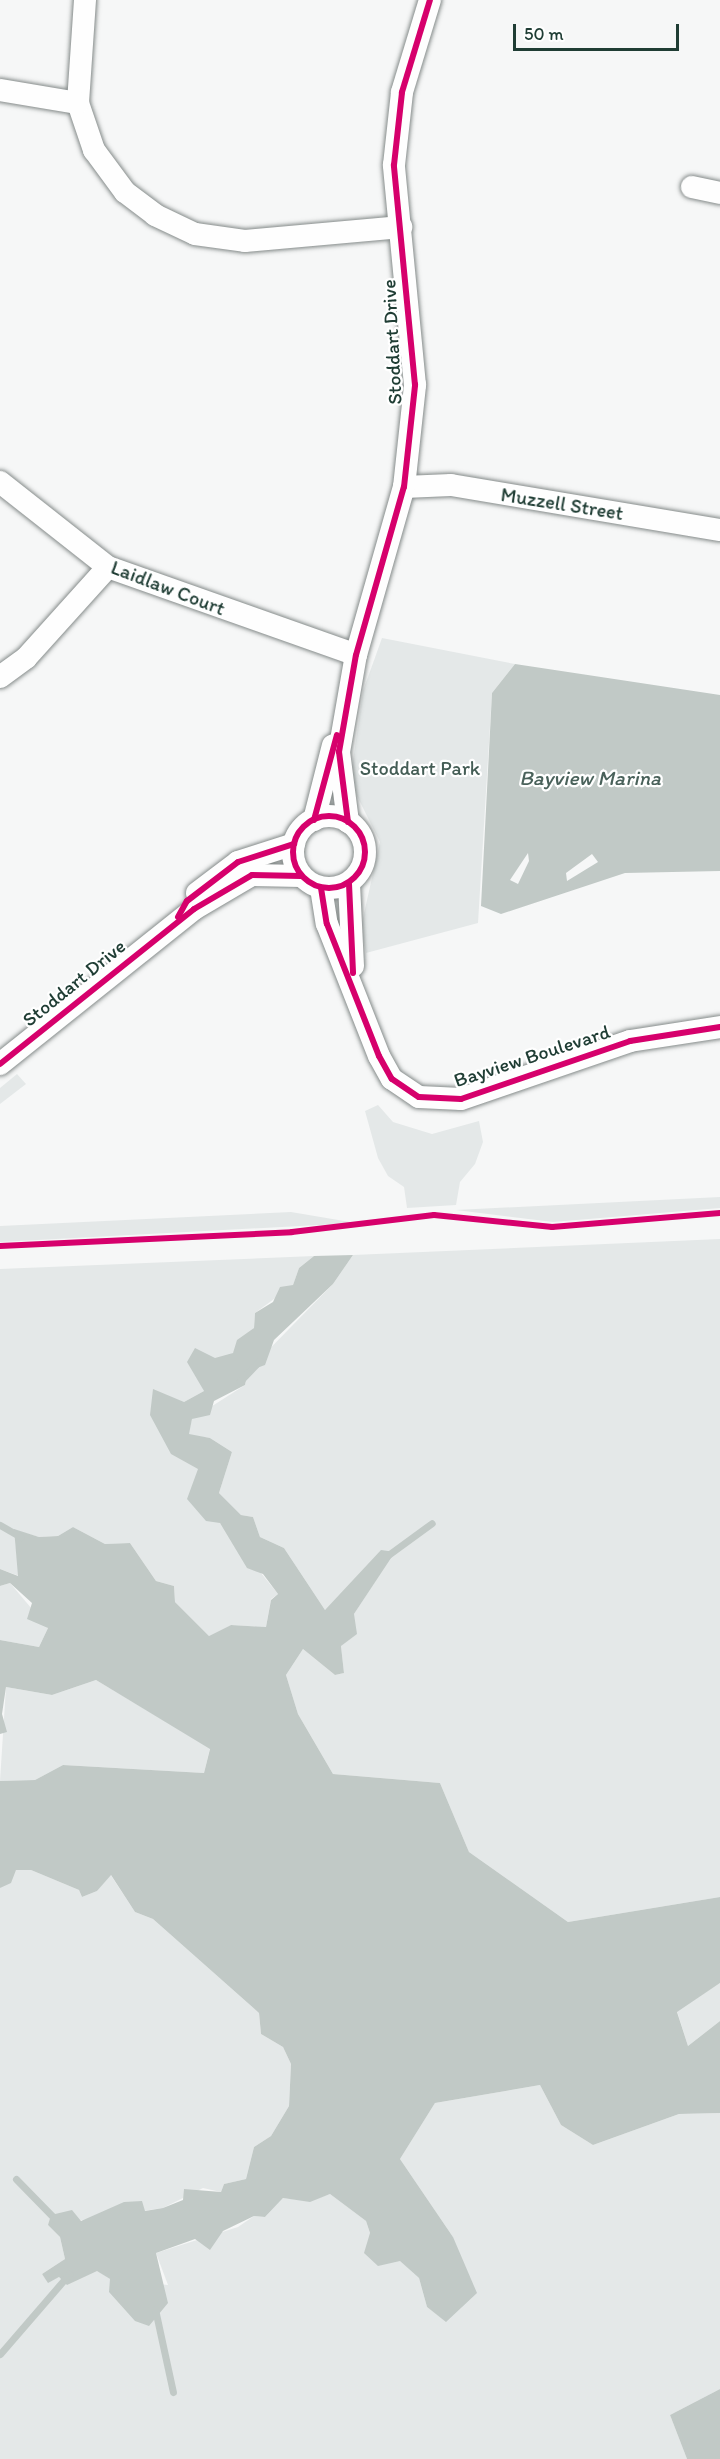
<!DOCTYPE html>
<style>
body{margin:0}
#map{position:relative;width:720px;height:2459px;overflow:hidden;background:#f6f7f7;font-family:Itim,sans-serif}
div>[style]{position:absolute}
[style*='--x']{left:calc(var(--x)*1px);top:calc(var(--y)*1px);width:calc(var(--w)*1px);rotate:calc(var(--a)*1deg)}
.green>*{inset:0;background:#e4e8e8}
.water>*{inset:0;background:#c1c9c6}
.pier>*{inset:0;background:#f6f7f7}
.stream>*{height:7px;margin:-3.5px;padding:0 3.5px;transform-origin:3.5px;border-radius:3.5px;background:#c1c9c6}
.roads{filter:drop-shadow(0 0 2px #858b8a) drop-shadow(0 0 2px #858b8a)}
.minor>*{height:22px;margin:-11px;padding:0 11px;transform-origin:11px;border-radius:11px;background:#fefefe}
.minor>.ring{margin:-11px;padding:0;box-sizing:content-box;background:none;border:22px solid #fefefe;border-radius:50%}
.cycleway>*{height:6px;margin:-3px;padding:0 3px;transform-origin:3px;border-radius:3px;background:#d6006c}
.cycleway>.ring{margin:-3px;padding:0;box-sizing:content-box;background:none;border:6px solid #d6006c;border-radius:50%}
span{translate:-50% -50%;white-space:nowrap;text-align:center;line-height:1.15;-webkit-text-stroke:4.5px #fff;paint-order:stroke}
.street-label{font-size:20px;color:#1f3d34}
.park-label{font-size:20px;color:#445d55}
.water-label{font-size:21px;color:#49615a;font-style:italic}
.scale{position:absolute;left:513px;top:24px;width:166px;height:27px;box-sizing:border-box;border:3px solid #1f3d34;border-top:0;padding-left:8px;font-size:18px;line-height:21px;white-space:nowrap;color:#1f3d34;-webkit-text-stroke:4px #fff;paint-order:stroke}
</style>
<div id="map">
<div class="green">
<div style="clip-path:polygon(382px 638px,515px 664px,492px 693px,478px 923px,366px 953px,361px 927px,380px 842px,350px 782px,363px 691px)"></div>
<div style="clip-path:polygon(17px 1074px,26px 1084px,0 1104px,0 1088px)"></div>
<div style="clip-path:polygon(378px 1105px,393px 1122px,432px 1134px,479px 1121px,483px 1142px,475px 1164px,460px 1182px,456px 1205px,407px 1208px,404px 1187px,388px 1176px,378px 1158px,365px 1111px)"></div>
<div style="clip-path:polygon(720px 1197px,720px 1208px,553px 1222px,456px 1210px)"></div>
<div style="clip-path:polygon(291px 1212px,356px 1223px,0 1242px,0 1226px)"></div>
<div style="clip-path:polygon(720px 1239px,720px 1897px,568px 1922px,469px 1852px,440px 1783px,333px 1774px,298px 1714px,286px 1675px,303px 1649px,335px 1675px,344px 1673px,341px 1646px,354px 1614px,394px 1552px,325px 1610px,284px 1548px,260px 1537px,253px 1517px,241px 1515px,219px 1493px,232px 1452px,210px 1438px,188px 1435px,192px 1419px,245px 1385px,248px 1371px,333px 1284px,353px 1255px)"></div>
<div style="clip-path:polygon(314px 1256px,299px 1268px,293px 1285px,255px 1313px,254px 1328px,233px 1353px,197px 1375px,204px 1391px,184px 1402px,190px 1461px,199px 1469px,220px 1523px,278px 1594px,271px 1599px,266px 1627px,231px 1625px,209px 1636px,175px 1602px,174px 1586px,156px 1581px,130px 1543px,105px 1544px,73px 1527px,58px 1536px,39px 1537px,14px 1530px,19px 1576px,0 1569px,0 1269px)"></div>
<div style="clip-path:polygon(10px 1583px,48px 1628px,39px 1647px,0 1640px,0 1586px)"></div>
<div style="clip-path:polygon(96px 1680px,210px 1748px,204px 1773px,63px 1765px,35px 1780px,0 1781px,6px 1687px,52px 1695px)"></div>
<div style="clip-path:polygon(16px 1870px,31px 1870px,79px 1890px,82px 1897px,97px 1891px,110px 1874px,135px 1912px,153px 1919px,259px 2013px,261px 2034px,283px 2047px,291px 2064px,289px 2106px,271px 2136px,254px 2147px,246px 2179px,224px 2184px,221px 2192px,203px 2188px,163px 2208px,48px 2225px,60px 2237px,65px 2259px,42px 2274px,48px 2282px,59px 2277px,67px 2284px,97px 2270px,110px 2279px,168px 2285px,156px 2253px,238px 2227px,254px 2216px,265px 2217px,283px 2198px,310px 2201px,330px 2194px,366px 2221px,370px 2233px,419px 2278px,427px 2307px,446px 2321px,453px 2237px,400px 2159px,435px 2103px,540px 2085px,561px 2125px,593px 2145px,679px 2114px,720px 2113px,720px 2389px,670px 2415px,687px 2459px,0 2459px,0 1888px)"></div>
<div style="clip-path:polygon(720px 1983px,720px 2021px,688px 2046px,677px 2011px)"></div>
</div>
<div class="water">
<div style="clip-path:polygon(515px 664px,720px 695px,720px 871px,625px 873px,501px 914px,481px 906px,492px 693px)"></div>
<div style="clip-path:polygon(353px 1255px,333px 1284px,274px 1340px,265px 1365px,248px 1371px,245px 1385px,214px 1401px,210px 1415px,192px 1419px,189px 1434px,210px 1438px,232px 1452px,219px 1493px,241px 1515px,253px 1517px,260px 1537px,284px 1548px,325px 1610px,381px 1550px,395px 1552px,354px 1614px,357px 1634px,341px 1646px,344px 1673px,335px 1675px,303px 1649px,286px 1675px,298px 1714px,333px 1774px,440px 1783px,469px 1852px,568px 1922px,720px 1897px,720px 1983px,677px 2012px,688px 2046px,720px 2021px,720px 2113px,679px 2114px,593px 2145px,561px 2125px,540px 2085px,435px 2103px,400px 2159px,453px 2237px,477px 2293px,446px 2322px,427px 2307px,419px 2278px,400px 2261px,378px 2266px,364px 2253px,370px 2233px,366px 2221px,330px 2194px,310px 2202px,283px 2198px,265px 2217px,254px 2216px,223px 2231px,210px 2250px,195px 2239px,156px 2253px,168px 2303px,149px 2326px,135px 2321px,109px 2292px,110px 2279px,97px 2271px,67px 2285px,59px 2277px,48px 2283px,42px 2274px,65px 2259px,60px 2237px,48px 2225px,51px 2215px,72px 2210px,81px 2221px,124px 2202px,142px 2201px,145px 2211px,163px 2208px,183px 2200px,184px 2189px,221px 2192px,224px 2184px,246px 2179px,254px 2147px,271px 2136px,289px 2106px,291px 2064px,283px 2047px,261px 2034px,259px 2013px,153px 1919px,135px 1912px,111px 1875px,97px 1891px,82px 1897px,79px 1890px,31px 1870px,16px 1870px,11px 1883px,0 1888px,0 1781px,35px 1780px,63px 1765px,204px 1773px,210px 1749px,96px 1680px,52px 1695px,6px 1687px,2px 1714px,7px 1732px,0 1734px,0 1640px,39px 1647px,48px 1628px,27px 1619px,32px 1603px,10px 1583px,0 1586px,0 1569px,18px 1576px,14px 1529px,39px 1537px,58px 1536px,73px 1527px,105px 1544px,130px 1543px,156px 1581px,174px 1586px,175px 1602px,209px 1636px,231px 1625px,266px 1627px,271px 1600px,278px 1594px,263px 1574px,247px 1568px,220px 1523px,206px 1521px,187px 1499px,198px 1469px,171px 1454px,150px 1415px,153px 1389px,184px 1402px,204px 1391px,187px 1362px,195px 1348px,215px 1358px,233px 1353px,237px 1340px,254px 1328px,255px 1313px,273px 1302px,280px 1287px,293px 1285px,299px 1268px,314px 1256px)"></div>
<div style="clip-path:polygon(720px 2389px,720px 2459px,687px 2459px,670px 2415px)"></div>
</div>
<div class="pier">
<div style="clip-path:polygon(528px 853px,529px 861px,518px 884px,510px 880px)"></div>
<div style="clip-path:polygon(592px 854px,598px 862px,567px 881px,566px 873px)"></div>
</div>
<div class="stream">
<div style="--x:240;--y:1381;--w:28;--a:-46"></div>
<div style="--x:0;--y:1525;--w:24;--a:30"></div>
<div style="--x:384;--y:1558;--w:59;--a:-36.1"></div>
<div style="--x:16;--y:2179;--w:57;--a:45.7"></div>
<div style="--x:155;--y:2309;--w:85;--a:77.8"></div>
<div style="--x:0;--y:2354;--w:106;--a:-49.2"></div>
</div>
<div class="roads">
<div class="minor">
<div style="--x:85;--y:0;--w:103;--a:93.9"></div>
<div style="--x:78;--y:103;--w:50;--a:71.2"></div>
<div style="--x:94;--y:150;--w:52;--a:53.6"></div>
<div style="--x:125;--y:192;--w:38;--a:37"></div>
<div style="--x:155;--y:215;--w:44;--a:25.4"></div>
<div style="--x:195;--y:234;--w:50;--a:8"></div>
<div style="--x:245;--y:241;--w:157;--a:-5.1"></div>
<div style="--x:0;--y:90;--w:79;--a:9.5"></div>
<div style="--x:692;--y:187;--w:29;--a:12"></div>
<div style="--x:0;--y:482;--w:137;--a:38.2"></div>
<div style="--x:108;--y:567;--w:263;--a:19.5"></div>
<div style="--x:404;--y:487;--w:47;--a:-2.4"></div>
<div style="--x:451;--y:485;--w:273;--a:9.5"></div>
<div style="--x:0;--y:677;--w:32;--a:-36"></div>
<div style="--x:26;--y:658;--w:122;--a:-48"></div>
<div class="ring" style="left:293px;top:816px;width:50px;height:50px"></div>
<div style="--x:314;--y:820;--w:77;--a:-75.8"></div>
<div style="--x:348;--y:822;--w:71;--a:-97.3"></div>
<div style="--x:339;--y:752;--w:98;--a:-80.1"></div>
<div style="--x:356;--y:655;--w:175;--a:-74.1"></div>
<div style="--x:404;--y:487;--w:103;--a:-83.8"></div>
<div style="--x:415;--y:385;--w:221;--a:-95.5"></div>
<div style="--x:394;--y:165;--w:73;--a:-83.7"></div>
<div style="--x:402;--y:92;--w:96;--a:-73.1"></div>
<div style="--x:349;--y:884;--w:82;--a:87.2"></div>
<div style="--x:321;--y:888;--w:36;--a:81"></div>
<div style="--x:327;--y:924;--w:142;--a:68.5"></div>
<div style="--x:379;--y:1056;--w:26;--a:61"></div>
<div style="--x:392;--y:1079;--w:32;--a:34"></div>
<div style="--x:419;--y:1097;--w:42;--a:2.7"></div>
<div style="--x:461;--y:1099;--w:179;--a:-18.9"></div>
<div style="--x:630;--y:1041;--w:91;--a:-8.8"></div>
<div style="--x:197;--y:893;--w:51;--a:-37.1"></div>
<div style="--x:238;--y:862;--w:59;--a:-17.8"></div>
<div style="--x:0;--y:1064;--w:248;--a:-38.6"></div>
<div style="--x:194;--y:909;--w:67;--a:-30.4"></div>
<div style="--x:252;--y:875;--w:49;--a:1.2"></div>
</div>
</div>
<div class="cycleway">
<div class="ring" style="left:293px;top:816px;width:66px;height:66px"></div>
<div style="--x:314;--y:820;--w:88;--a:-74.9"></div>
<div style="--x:348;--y:822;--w:71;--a:-97.3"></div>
<div style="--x:339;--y:752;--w:98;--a:-80.1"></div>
<div style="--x:356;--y:655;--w:175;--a:-74.1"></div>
<div style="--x:404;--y:487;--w:103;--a:-83.8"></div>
<div style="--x:415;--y:385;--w:221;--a:-95.5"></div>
<div style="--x:394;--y:165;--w:73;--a:-83.7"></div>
<div style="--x:402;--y:92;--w:96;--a:-73.1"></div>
<div style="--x:349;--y:884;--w:89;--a:87.4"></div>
<div style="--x:321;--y:888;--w:36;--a:81"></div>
<div style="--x:327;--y:924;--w:142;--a:68.5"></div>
<div style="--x:379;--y:1056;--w:26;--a:61"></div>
<div style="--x:392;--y:1079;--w:32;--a:34"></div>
<div style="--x:419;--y:1097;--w:42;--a:2.7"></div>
<div style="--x:461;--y:1099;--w:179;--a:-18.9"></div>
<div style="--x:630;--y:1041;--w:91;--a:-8.8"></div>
<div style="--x:178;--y:917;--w:18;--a:-61"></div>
<div style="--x:187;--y:901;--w:64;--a:-37.4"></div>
<div style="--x:238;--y:862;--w:59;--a:-17.8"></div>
<div style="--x:0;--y:1064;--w:248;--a:-38.6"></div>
<div style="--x:194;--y:909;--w:67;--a:-30.4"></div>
<div style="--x:252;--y:875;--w:49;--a:1.2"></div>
<div style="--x:0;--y:1246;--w:292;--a:-2.7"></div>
<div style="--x:292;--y:1232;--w:143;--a:-6.8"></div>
<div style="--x:434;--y:1215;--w:119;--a:5.8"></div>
<div style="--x:552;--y:1227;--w:169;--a:-4.8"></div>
</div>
<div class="street-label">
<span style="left:392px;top:342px;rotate:-93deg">Stoddart Drive</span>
<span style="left:562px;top:504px;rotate:9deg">Muzzell Street</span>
<span style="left:168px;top:588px;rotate:21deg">Laidlaw Court</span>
<span style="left:74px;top:983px;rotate:-39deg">Stoddart Drive</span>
<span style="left:532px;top:1056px;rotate:-18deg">Bayview Boulevard</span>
</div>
<div class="park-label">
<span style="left:420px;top:768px">Stoddart Park</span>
</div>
<div class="water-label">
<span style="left:590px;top:778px">Bayview Marina</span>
</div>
<div class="scale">50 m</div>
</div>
